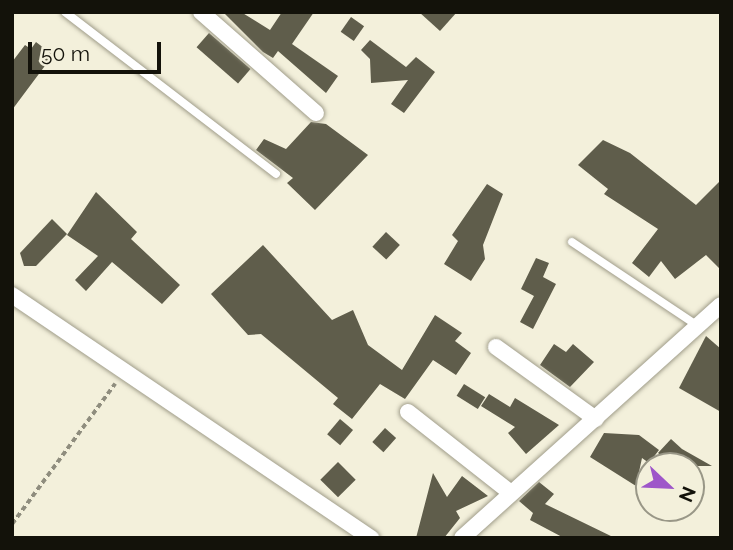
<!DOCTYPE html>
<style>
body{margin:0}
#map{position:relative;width:733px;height:550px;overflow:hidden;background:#f3f0db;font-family:Raleway,sans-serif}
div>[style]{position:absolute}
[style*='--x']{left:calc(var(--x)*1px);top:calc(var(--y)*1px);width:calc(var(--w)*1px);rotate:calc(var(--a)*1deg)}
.building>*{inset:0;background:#5f5d4b;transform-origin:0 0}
.path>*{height:3.5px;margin-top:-1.75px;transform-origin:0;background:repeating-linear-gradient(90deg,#8f8d7e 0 5px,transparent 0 8.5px)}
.roads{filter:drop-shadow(0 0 2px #a09d8a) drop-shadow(0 0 2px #a09d8a)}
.service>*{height:8px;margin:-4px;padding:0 4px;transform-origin:4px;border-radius:4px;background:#fff}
.minor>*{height:16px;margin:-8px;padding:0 8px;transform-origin:8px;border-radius:8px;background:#fff}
span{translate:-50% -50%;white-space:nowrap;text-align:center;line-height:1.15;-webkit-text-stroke:7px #f3f0db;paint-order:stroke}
.frame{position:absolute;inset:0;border:14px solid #13120a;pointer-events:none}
.north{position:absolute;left:635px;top:452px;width:70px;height:70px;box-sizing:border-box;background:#f3f0db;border:2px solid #999787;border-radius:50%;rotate:113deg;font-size:19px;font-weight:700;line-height:28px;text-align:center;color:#13120a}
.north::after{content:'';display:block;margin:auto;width:24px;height:32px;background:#9e56c9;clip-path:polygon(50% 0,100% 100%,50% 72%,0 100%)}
.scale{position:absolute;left:28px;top:42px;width:133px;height:32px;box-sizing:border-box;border:4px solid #13120a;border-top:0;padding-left:9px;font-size:21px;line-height:24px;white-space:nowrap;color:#13120a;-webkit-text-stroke:5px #f3f0db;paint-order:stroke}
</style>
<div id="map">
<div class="building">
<div style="clip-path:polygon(223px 12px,241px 12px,270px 30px,282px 12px,314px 12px,292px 44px,338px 76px,326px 93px,278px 51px,273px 58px,263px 52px)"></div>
<div style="clip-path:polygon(419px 12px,457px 12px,440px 31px)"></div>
<div style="left:351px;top:17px;width:16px;height:18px;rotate:35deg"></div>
<div style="left:209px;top:33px;width:55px;height:19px;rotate:41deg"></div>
<div style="clip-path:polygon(370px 40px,406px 67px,416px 57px,435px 72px,404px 113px,391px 104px,408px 80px,371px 83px,370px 59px,361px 50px)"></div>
<div style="clip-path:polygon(36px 42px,53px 55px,12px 110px,12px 62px,25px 45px,31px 49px)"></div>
<div style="clip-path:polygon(311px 122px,326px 124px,368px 155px,315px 210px,287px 183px,293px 178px,256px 150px,264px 139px,286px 149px)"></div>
<div style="clip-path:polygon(603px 140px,630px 153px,696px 205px,721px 180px,721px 270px,706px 255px,675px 279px,661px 261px,649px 277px,632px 263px,658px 229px,604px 194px,608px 189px,578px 165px)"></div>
<div style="clip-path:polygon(487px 184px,503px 194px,483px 245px,485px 259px,471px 281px,444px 264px,458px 241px,452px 235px)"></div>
<div style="clip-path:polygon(96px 192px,137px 232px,131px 239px,180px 285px,162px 304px,112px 262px,86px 291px,75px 280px,98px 256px,67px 235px)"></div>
<div style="clip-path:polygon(52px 219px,67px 234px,36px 266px,24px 266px,20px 253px)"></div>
<div style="left:386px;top:232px;width:19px;height:20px;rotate:43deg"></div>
<div style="clip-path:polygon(263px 245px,332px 320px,353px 310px,368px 345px,402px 370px,435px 315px,462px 333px,455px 341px,471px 353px,456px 375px,433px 360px,405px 399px,380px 384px,352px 419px,333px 404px,338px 398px,261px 334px,248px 335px,211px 294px)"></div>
<div style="clip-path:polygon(536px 258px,549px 263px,543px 277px,556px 284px,533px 329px,520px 322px,534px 296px,521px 289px)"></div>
<div style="clip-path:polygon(706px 336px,721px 349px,721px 412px,679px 388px)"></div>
<div style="clip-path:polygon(554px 344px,566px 352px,573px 344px,594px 362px,570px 387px,540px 365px)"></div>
<div style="left:464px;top:384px;width:25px;height:14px;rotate:32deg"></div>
<div style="clip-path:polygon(489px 394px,510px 407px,515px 398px,559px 425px,526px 454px,508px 433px,515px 427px,481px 406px)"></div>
<div style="left:340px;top:419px;width:17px;height:20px;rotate:40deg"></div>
<div style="left:385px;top:428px;width:15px;height:19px;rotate:42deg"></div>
<div style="clip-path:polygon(604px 433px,639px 435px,659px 450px,649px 463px,642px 458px,636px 486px,590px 457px)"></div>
<div style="clip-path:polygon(671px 439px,682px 449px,712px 466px,674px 466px,658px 453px)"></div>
<div style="left:338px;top:462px;width:25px;height:25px;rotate:45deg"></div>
<div style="clip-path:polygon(433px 473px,447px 497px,462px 476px,488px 496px,456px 511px,460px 518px,444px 538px,416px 538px)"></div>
<div style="clip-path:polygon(539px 482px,554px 494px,545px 504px,615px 538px,564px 538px,530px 520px,533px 513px,519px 501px)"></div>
</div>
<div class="path">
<div style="--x:12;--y:524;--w:174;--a:-53.7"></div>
</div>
<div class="roads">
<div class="service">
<div style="--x:65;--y:12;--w:266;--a:37.5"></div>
<div style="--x:572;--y:242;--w:151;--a:33.7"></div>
</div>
<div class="minor">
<div style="--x:201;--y:12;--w:153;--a:41.3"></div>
<div style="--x:12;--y:295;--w:434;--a:34.1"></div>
<div style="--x:496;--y:347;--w:123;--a:35.8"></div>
<div style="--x:408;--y:412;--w:131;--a:38.2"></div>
<div style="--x:462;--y:538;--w:348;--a:-42"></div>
</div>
</div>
<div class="frame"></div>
<div class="north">N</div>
<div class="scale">50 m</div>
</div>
